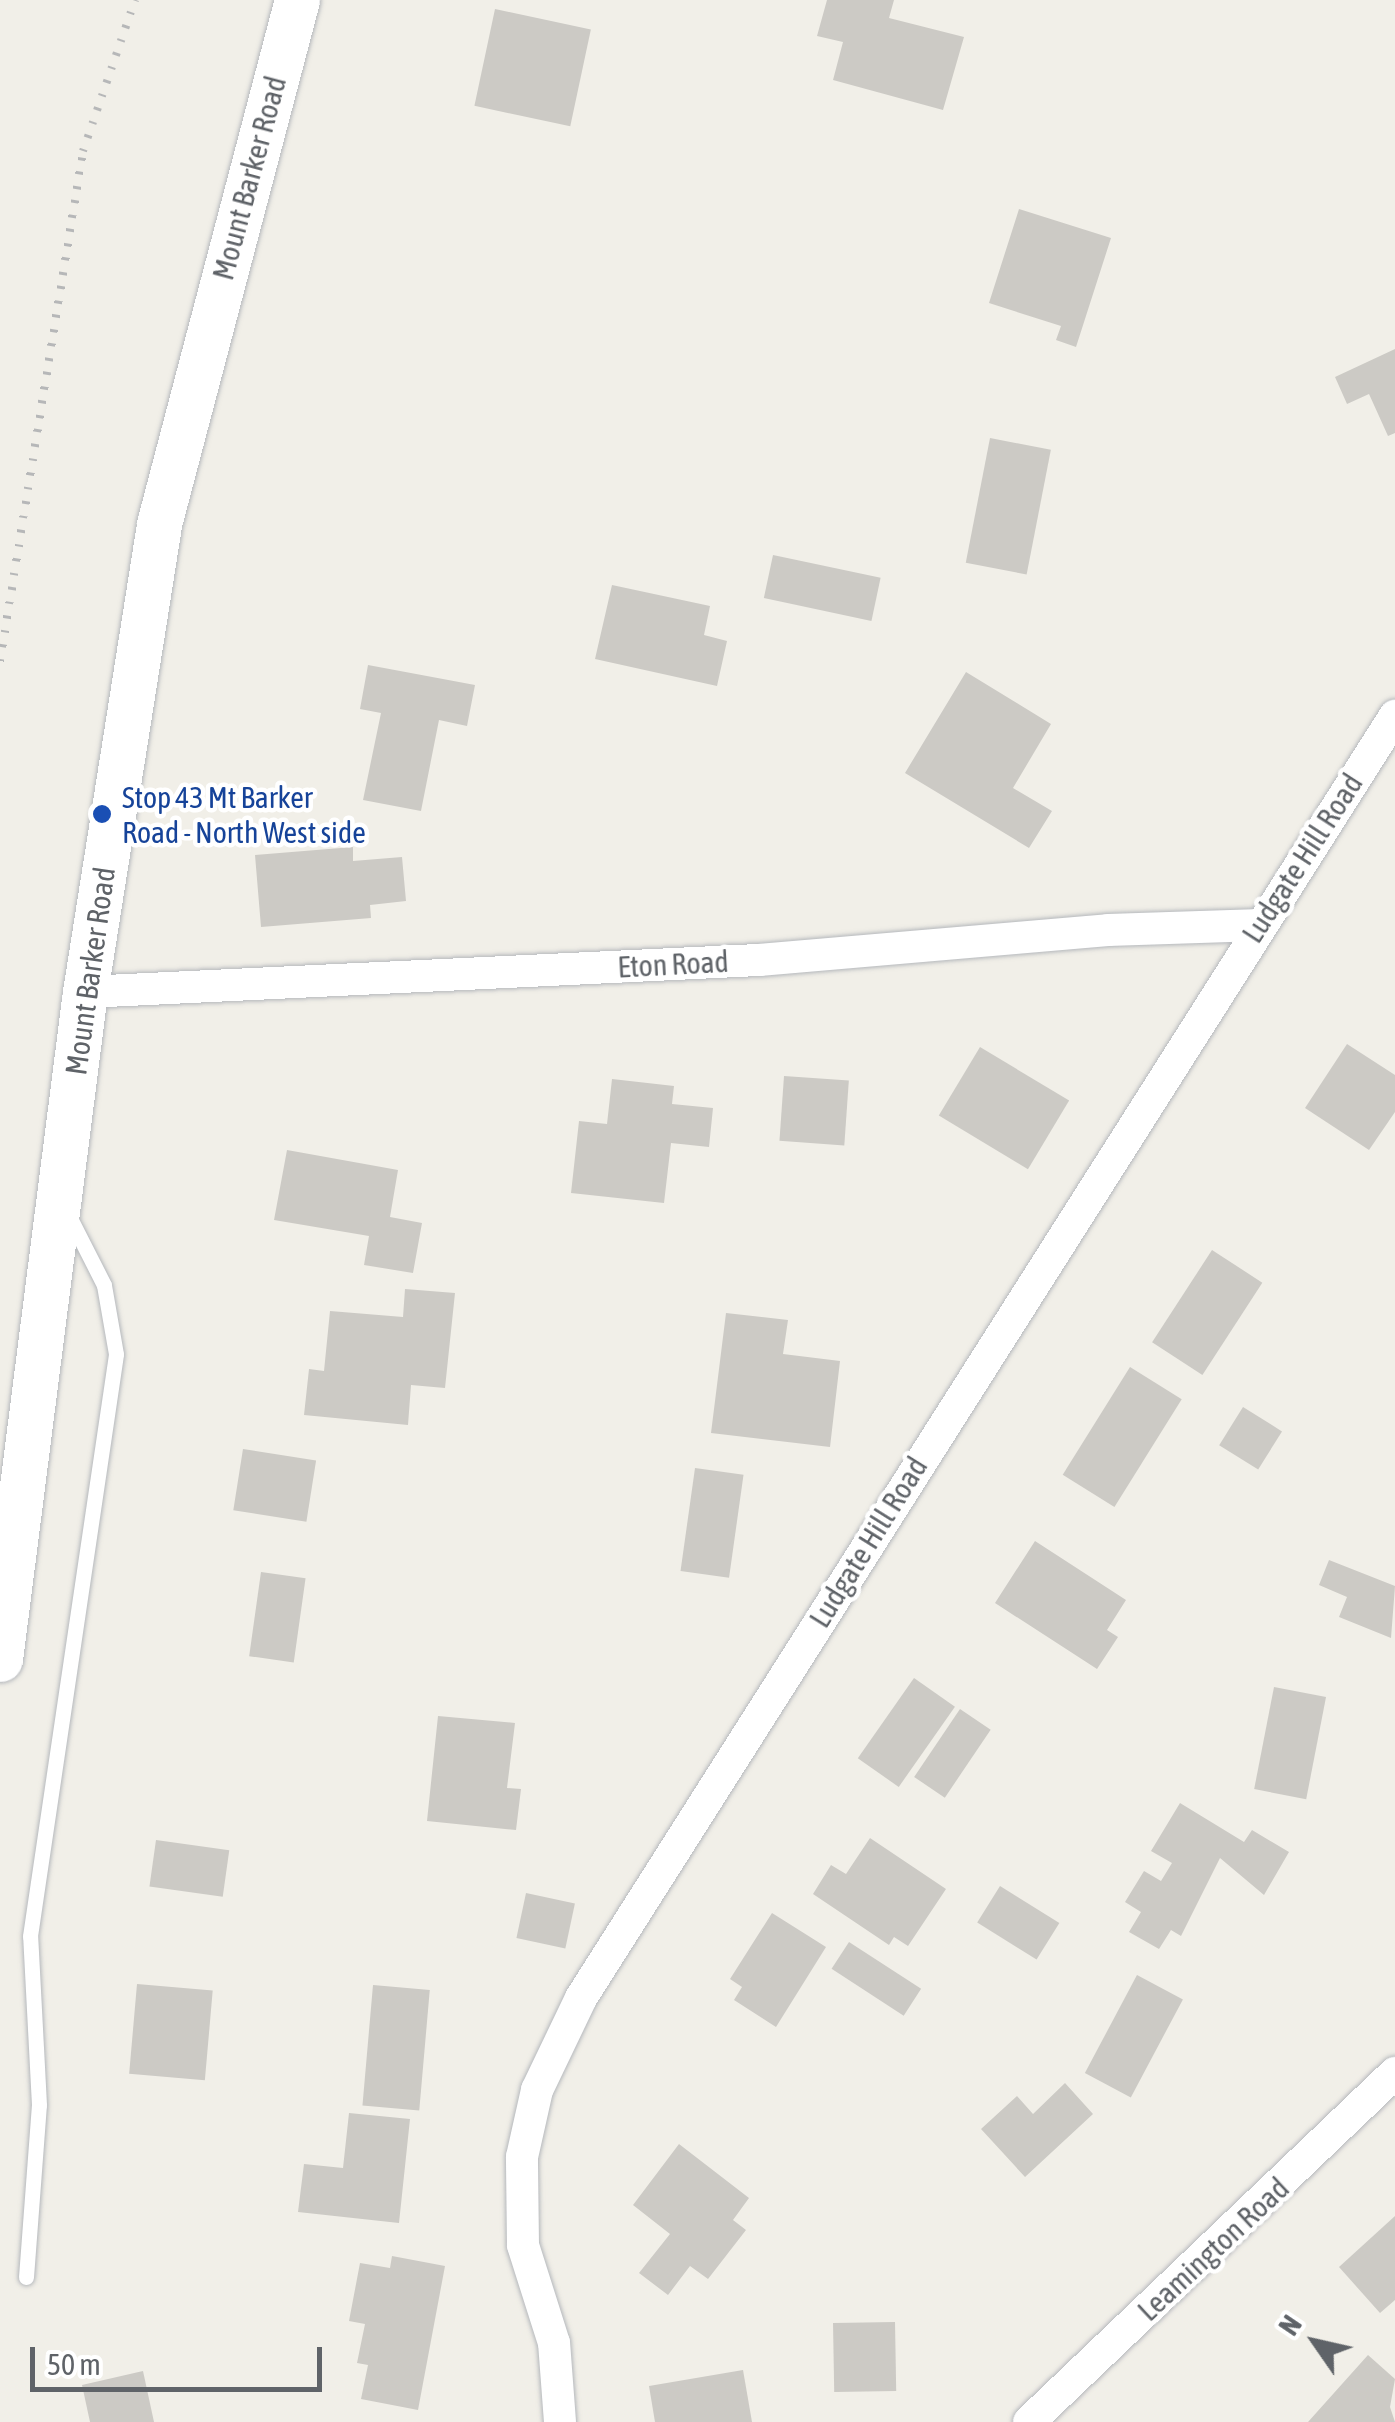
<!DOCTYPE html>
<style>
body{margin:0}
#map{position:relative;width:1395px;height:2422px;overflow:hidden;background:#f1efe8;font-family:"Asap Condensed",sans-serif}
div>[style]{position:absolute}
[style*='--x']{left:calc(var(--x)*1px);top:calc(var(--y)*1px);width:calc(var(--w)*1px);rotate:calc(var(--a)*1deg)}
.building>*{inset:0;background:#cccac5;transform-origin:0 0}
.roads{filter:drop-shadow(0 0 2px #b5b8bc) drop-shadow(0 0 2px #b5b8bc)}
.lane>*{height:15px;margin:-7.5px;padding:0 7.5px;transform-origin:7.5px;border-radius:7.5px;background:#fff}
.street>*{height:32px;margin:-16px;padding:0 16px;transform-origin:16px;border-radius:16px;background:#fff}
.secondary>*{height:45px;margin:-22.5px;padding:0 22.5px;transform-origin:22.5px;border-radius:22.5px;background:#fff}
.rail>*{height:8px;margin-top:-4px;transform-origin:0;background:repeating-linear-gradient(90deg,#b6b7b8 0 2.5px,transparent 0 14.5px)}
.dots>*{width:28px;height:28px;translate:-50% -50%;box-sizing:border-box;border:5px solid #fff;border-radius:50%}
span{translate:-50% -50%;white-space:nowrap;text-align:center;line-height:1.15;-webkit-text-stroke:9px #fff;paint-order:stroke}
.street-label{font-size:30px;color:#5f6368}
.transit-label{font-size:30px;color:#164399}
.left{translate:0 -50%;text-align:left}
.north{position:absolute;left:1265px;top:2292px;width:100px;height:100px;-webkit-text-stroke:8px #fff;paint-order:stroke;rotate:304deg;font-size:28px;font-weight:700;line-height:40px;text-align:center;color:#5f6368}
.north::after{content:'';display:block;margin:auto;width:35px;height:45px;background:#5f6368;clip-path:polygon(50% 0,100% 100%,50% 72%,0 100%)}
.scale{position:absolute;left:30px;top:2347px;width:292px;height:45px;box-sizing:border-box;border:5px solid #5f6368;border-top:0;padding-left:12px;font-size:30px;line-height:35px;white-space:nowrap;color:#5f6368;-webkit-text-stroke:8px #fff;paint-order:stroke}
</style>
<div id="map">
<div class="building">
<div style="clip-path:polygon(827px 0,894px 0,889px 18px,964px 37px,943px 110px,833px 80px,843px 42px,817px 36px)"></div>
<div style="left:495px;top:9px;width:98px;height:99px;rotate:12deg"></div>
<div style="clip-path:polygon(1019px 209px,1111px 238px,1076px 347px,1056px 340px,1061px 326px,989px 303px)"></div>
<div style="clip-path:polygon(1395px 349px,1395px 433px,1388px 436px,1369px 394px,1347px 404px,1335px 377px)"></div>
<div style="left:990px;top:438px;width:62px;height:127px;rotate:11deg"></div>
<div style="left:773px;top:555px;width:110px;height:44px;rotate:12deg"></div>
<div style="clip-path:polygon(612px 585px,710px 606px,704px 635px,727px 641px,717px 686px,595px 659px)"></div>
<div style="clip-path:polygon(368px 665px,475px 685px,467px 726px,439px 720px,421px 811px,363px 800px,381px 713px,360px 709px)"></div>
<div style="clip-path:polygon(966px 672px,1051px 724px,1013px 788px,1052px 811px,1029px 848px,905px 773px)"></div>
<div style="clip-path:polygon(353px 847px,353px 861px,402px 857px,406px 901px,370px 905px,371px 918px,261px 927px,255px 855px)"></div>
<div style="clip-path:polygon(1347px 1044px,1395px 1075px,1395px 1112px,1369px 1150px,1305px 1108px)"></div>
<div style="left:980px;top:1047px;width:104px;height:80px;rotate:31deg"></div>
<div style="left:784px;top:1076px;width:65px;height:65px;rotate:4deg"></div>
<div style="clip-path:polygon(612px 1079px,674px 1086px,672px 1104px,713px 1108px,709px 1147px,671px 1143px,664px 1203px,571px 1193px,579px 1121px,607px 1124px)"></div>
<div style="clip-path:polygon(287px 1150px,398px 1170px,390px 1217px,422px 1223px,413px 1273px,364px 1265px,369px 1236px,274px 1220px)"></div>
<div style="left:1212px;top:1250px;width:60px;height:110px;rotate:33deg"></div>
<div style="clip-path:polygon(405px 1289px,455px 1293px,445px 1388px,411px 1385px,408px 1425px,304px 1415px,309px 1369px,324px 1371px,330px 1311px,403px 1317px)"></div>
<div style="clip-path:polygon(726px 1313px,788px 1320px,783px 1354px,840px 1361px,830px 1447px,711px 1433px)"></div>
<div style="left:1130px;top:1367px;width:61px;height:127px;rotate:32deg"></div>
<div style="left:1243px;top:1407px;width:46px;height:45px;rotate:32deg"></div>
<div style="left:243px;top:1449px;width:74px;height:62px;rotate:9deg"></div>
<div style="left:695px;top:1468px;width:49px;height:104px;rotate:8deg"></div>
<div style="clip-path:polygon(1035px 1541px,1126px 1600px,1107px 1630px,1118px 1637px,1097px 1669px,995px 1603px)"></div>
<div style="clip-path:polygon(1329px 1560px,1395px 1586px,1391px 1638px,1339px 1617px,1347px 1597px,1319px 1585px)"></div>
<div style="left:261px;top:1572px;width:45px;height:85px;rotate:8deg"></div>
<div style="left:914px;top:1678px;width:50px;height:98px;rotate:35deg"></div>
<div style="left:1274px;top:1687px;width:53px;height:104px;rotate:11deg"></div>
<div style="left:960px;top:1709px;width:37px;height:82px;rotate:34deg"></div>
<div style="clip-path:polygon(438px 1716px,515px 1723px,507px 1788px,521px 1789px,516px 1830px,427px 1821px)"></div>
<div style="clip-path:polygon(1180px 1803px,1244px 1842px,1252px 1830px,1289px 1852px,1264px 1895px,1220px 1858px,1181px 1936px,1171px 1930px,1159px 1949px,1129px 1932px,1141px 1912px,1125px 1902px,1144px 1871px,1161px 1881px,1172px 1863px,1151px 1851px)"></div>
<div style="clip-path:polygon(870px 1838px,946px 1889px,908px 1946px,894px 1937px,889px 1945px,813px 1894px,831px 1865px,846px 1874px)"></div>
<div style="left:156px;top:1840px;width:74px;height:47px;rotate:8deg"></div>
<div style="left:1000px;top:1886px;width:70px;height:43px;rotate:32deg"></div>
<div style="left:526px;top:1893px;width:50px;height:46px;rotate:12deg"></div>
<div style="clip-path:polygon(772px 1913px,826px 1947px,776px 2027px,734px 2000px,742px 1987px,730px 1979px)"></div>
<div style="left:849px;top:1942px;width:86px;height:32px;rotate:33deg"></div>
<div style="left:1137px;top:1975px;width:52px;height:111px;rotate:28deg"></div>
<div style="left:137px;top:1984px;width:76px;height:90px;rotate:5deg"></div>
<div style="left:373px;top:1985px;width:57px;height:121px;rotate:5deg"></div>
<div style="clip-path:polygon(1065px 2083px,1093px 2114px,1025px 2177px,981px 2129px,1017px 2096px,1033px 2114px)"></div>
<div style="clip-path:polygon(349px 2113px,410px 2119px,399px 2223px,298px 2212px,304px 2164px,343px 2168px)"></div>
<div style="clip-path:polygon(679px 2144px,749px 2198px,733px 2220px,746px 2230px,708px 2279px,690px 2266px,668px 2295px,639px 2273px,670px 2234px,633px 2205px)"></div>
<div style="clip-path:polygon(1395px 2216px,1395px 2300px,1380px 2313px,1339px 2267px)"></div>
<div style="clip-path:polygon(392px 2256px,445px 2266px,418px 2410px,361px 2399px,368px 2365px,357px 2363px,365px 2324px,349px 2321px,360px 2263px,390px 2268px)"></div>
<div style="left:895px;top:2322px;width:69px;height:62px;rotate:89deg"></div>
<div style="clip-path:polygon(1368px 2355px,1395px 2379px,1390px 2407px,1395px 2422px,1308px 2422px)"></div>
<div style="clip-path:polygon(743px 2370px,752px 2422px,655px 2422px,649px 2386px)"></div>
<div style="clip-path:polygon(143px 2371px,154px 2422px,90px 2422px,82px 2385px)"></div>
</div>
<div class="roads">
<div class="lane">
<div style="--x:26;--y:2277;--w:172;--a:-85.7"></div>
<div style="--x:39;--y:2105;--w:169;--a:-93"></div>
<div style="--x:30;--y:1936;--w:588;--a:-81.59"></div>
<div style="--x:116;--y:1354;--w:70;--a:-99.9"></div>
<div style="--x:104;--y:1285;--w:75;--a:-116.9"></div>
</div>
<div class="street">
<div style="--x:85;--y:992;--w:675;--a:-2.72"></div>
<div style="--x:759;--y:960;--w:350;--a:-4.9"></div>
<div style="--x:1108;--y:930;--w:151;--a:-1.9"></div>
<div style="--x:560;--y:2422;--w:79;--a:-94.3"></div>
<div style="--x:554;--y:2343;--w:103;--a:-107.6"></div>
<div style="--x:523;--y:2245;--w:88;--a:-90.7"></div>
<div style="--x:522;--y:2157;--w:69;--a:-77.4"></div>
<div style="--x:537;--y:2090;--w:102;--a:-64.4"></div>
<div style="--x:581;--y:1998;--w:1519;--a:-57.59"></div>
<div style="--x:1029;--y:2422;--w:506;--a:-43.64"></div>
</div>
<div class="secondary">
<div style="--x:0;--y:1659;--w:672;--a:-82.74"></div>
<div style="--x:85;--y:992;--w:474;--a:-81"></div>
<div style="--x:159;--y:524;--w:542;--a:-75.25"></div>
</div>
</div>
<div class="rail">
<div style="--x:0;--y:661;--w:517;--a:-80.76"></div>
<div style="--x:83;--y:151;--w:160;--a:-71"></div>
</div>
<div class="dots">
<div style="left:102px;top:814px;background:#1a4fb4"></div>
</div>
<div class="street-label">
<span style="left:249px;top:178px;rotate:-75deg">Mount Barker Road</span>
<span style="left:1302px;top:858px;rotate:-57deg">Ludgate Hill Road</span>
<span style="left:673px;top:964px;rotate:-3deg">Eton Road</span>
<span style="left:90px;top:971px;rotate:-82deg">Mount Barker Road</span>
<span style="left:868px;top:1542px;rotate:-58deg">Ludgate Hill Road</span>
<span style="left:1213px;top:2249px;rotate:-43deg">Leamington Road</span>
</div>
<div class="transit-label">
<span class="left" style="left:122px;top:814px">Stop 43 Mt Barker<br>Road - North West side</span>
</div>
<div class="north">N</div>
<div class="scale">50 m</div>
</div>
